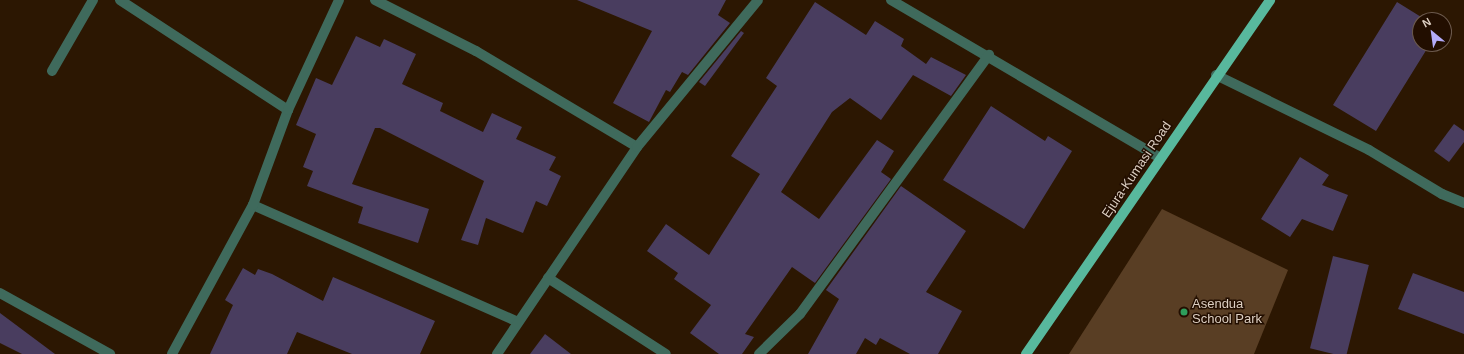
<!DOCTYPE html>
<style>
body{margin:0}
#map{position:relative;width:1464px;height:354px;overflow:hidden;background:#2c1702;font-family:Helvetica,sans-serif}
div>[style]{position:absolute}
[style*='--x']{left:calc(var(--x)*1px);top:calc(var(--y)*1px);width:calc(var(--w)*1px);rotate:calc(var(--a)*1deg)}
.green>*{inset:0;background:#593e24}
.building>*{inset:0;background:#493d5f;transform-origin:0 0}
.minor>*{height:10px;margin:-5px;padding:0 5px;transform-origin:5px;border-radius:5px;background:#3f6a5c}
.major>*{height:10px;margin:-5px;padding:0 5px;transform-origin:5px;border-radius:5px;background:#58b89d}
.dots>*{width:11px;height:11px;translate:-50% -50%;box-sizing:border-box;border:2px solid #220e00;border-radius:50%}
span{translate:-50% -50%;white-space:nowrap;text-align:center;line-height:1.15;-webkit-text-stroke:3px #220e00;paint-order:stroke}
.street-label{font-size:13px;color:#ddcfc2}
.poi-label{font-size:13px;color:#ddcfc2}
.left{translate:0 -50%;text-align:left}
.north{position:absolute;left:1412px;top:12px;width:40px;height:40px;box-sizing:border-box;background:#220e00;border:1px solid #6d5b4e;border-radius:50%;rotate:331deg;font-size:11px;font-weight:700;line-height:16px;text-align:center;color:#ddcfc2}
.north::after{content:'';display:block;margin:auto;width:14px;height:18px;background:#b4acf9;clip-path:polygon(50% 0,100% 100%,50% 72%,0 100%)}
</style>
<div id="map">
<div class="green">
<div style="clip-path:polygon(1162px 209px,1288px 270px,1254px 354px,1069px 354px)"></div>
</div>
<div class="building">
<div style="clip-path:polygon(577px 0,726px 0,718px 15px,730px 23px,688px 75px,682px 72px,670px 92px,666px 90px,649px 122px,613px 103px,652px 31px)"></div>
<div style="clip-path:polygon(815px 2px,866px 35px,875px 21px,904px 39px,901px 46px,926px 64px,931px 57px,966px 75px,951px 96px,913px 75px,881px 120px,850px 98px,832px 112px,781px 192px,819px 219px,877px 140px,894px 151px,881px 172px,891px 179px,815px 283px,792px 267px,745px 334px,754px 337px,742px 354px,719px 354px,690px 333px,711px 305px,674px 279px,678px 273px,647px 251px,666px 224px,709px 255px,760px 174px,731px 156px,777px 86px,766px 78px)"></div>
<div style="clip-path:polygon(1397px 2px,1426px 20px,1420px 20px,1420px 44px,1430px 44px,1376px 131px,1333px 105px)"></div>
<div style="clip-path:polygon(741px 31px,744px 33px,705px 86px,699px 82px)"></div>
<div style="clip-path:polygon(356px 36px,380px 47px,384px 39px,416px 54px,402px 84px,443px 103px,440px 111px,483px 132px,492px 113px,522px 127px,516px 139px,556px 157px,549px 170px,561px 176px,547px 206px,536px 201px,523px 233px,486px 218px,478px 245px,461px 240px,484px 181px,380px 128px,375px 128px,352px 184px,429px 209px,418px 243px,358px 223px,363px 207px,307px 186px,313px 171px,303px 167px,316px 134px,296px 125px,316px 78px,332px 85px)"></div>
<div style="clip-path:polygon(991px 106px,1045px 141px,1048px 136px,1072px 151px,1024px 229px,943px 180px)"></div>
<div style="clip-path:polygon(1454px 124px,1464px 131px,1464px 142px,1449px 162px,1434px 151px)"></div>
<div style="clip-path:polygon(1300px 157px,1329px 175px,1322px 185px,1348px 195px,1333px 231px,1302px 219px,1290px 237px,1261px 219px)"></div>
<div style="clip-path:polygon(901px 186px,966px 231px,926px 292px,962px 311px,938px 354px,910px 354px,880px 338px,876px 345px,865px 338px,856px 354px,808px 354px,839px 299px,826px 290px)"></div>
<div style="left:1333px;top:256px;width:37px;height:95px;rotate:14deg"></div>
<div style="clip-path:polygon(243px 268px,255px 275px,258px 269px,272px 274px,323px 301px,333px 277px,435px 321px,420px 354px,352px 354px,297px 332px,287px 354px,210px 354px,233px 305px,225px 300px)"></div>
<div style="clip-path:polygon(1413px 273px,1464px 292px,1464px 334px,1398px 309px)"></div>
<div style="clip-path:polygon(0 313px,55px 354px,22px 354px,0 343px)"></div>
<div style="clip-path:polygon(545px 334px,571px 354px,530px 354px)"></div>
</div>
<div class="minor">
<div style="--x:120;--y:0;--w:201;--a:33.2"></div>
<div style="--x:375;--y:0;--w:113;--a:26.8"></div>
<div style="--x:476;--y:51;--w:187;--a:30.8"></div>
<div style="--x:891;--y:0;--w:312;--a:30.4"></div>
<div style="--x:52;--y:71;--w:82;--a:-60"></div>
<div style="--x:1216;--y:75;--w:170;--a:26.1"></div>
<div style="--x:1369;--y:150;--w:85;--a:31.1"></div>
<div style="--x:1442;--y:194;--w:24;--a:22"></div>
<div style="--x:253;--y:205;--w:290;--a:23.8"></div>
<div style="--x:548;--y:278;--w:140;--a:32.8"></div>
<div style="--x:0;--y:293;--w:126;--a:29"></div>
<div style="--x:172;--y:354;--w:170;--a:-61.5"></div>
<div style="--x:253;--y:205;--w:101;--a:-69.8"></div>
<div style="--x:288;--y:110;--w:121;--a:-65.1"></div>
<div style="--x:497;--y:354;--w:250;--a:-55.9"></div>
<div style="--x:637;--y:147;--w:190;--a:-50.5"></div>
<div style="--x:759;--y:354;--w:57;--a:-44.3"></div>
<div style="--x:800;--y:314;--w:321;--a:-53.9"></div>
</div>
<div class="major">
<div style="--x:1026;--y:354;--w:430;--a:-55.4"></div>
</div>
<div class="dots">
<div style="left:1184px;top:312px;background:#2e9e5b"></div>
</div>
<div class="street-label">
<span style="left:1137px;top:170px;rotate:-56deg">Ejura-Kumasi Road</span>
</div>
<div class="poi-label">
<span class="left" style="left:1192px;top:312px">Asendua<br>School Park</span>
</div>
<div class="north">N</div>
</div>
